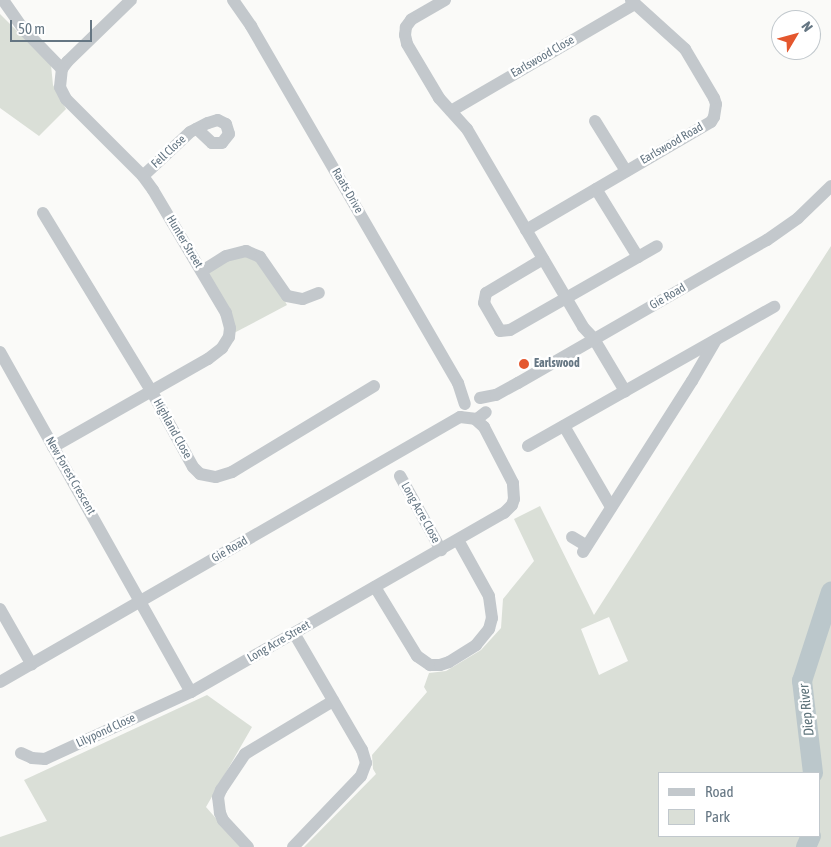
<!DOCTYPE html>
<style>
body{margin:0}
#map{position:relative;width:831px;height:847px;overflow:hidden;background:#fafaf8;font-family:"Asap Condensed",sans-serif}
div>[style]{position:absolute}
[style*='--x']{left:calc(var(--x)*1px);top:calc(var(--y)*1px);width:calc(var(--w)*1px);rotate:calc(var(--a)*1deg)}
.green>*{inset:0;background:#dadfd7}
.river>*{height:20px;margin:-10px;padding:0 10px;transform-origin:10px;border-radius:10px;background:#bbc7cb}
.minor>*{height:12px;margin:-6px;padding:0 6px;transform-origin:6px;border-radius:6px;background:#c3c8cc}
.dots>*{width:14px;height:14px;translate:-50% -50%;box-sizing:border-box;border:2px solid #fff;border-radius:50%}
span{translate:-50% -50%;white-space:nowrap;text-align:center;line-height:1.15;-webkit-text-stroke:5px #fff;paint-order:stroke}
.street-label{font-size:12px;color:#657683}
.poi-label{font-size:12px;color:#657683;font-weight:700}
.left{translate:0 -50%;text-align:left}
.water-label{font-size:14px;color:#60757c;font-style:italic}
.legend{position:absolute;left:658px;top:772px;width:162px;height:65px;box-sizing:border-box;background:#fff;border:1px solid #c1c8cd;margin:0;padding:6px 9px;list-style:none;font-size:15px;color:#657683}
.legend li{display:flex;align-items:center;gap:10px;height:25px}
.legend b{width:25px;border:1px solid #c1c8cd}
.north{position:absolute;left:771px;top:10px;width:50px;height:50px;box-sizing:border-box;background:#fff;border:1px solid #c1c8cd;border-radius:50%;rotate:53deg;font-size:14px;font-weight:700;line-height:20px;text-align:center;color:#657683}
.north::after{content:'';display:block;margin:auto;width:18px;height:22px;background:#e4572e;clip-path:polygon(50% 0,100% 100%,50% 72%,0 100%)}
.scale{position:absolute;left:10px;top:20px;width:82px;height:22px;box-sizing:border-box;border:2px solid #657683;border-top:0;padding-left:6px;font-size:15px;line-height:18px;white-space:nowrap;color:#657683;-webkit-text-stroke:4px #fff;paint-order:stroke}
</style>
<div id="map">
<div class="green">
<div style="clip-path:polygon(0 14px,51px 65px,53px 85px,66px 109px,39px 136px,0 108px)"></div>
<div style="clip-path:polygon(evenodd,831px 246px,831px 847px,304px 847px,376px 774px,373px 769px,372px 755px,427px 692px,424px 687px,429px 673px,446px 671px,481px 650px,501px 628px,503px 599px,534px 561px,514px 519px,540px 506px,594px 615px,831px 246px,609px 617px,628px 661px,599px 675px,581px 629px,609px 617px,831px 246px,660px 773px,820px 773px,820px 836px,660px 836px,660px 773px)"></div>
<div style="clip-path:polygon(236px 254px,263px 260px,287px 305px,234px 333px,202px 272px)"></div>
<div style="clip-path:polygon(207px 695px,252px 727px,206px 807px,241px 847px,0 847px,0 837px,47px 821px,24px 780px)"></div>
</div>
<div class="river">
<div style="--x:813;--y:773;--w:93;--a:-96.8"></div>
<div style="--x:802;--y:681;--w:94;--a:-72"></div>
<div style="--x:806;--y:847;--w:12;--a:-66"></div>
</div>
<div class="minor">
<div style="--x:3;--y:0;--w:38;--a:55"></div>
<div style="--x:25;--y:31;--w:53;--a:45.8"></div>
<div style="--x:233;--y:0;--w:32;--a:55"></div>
<div style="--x:251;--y:26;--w:413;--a:59.9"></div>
<div style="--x:458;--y:383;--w:22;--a:72"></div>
<div style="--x:445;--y:0;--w:39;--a:150"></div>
<div style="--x:411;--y:20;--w:9;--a:126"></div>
<div style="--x:406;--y:27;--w:8;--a:97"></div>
<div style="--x:405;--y:35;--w:9;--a:77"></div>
<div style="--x:407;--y:44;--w:63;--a:59.3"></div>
<div style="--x:439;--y:98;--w:42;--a:47.9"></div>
<div style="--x:467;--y:129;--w:229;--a:59.6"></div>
<div style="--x:583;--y:327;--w:16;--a:47"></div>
<div style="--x:594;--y:339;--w:61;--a:59.2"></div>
<div style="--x:451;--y:111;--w:213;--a:-30.2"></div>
<div style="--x:595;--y:121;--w:59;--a:58.2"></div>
<div style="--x:143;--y:176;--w:64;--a:-43.1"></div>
<div style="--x:190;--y:132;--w:20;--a:-27"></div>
<div style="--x:208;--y:123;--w:10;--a:-17"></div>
<div style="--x:218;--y:120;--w:9;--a:27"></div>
<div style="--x:226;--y:124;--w:10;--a:73"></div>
<div style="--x:229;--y:134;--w:11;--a:128"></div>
<div style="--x:222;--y:143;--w:10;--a:180"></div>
<div style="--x:212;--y:143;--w:21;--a:-137"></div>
<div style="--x:596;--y:189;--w:80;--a:58.3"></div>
<div style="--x:43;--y:213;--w:210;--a:58.7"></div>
<div style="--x:152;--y:392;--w:85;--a:61.3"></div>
<div style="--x:193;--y:467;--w:10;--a:45"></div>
<div style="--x:200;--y:474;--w:16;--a:11"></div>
<div style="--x:216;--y:477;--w:17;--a:-17"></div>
<div style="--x:232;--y:472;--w:166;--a:-31.2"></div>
<div style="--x:526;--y:230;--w:214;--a:-30.3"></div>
<div style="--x:711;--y:122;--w:6;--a:-59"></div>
<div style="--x:714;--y:117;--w:13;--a:-81"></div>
<div style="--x:716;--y:104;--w:6;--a:-108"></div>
<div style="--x:714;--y:98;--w:57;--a:-120.6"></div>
<div style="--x:685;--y:49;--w:73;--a:-137.8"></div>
<div style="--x:543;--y:259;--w:66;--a:149.2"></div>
<div style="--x:486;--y:293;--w:10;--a:101"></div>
<div style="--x:484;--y:303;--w:32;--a:60"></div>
<div style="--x:500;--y:331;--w:10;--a:-6"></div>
<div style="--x:510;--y:330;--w:169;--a:-29.7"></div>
<div style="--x:202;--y:271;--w:28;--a:-32"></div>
<div style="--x:226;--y:256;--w:21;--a:-14"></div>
<div style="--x:246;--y:251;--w:15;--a:23"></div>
<div style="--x:260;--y:257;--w:47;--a:55.3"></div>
<div style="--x:287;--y:296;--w:16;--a:11"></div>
<div style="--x:303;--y:299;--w:17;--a:-21"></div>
<div style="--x:0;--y:352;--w:390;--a:60.7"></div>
<div style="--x:480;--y:398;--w:16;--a:-11"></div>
<div style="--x:496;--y:395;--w:25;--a:-29"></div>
<div style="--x:518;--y:383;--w:287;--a:-29.9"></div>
<div style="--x:767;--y:240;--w:38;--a:-35"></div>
<div style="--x:798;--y:218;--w:46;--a:-44.1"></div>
<div style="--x:564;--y:426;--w:94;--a:59.9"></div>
<div style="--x:528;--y:446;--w:283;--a:-29.5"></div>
<div style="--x:53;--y:447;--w:178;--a:-29.6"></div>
<div style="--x:208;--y:359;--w:18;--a:-38"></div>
<div style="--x:222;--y:348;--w:13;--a:-58"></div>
<div style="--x:229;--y:337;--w:9;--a:-84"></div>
<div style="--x:230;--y:328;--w:16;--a:-105"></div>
<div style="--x:226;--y:313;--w:143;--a:-120.7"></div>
<div style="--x:153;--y:190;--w:17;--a:-126"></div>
<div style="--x:143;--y:176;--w:109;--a:-135"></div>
<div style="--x:66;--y:99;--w:13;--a:-117"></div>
<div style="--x:60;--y:87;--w:18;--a:-84"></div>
<div style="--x:62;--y:69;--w:9;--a:-54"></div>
<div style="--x:67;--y:62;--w:89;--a:-44.1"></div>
<div style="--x:400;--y:476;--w:85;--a:61"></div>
<div style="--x:572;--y:537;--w:17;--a:31"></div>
<div style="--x:583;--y:552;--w:203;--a:-57.5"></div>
<div style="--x:692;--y:381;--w:48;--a:-59.7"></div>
<div style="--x:375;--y:587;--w:81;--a:58.7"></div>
<div style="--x:417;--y:656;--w:16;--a:35"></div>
<div style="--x:430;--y:665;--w:10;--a:0"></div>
<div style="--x:440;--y:665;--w:9;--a:-18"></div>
<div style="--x:449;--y:662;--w:32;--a:-32"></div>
<div style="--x:476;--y:645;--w:21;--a:-51"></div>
<div style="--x:489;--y:629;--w:11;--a:-75"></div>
<div style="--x:492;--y:618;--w:22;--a:-98"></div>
<div style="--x:489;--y:596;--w:64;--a:-119"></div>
<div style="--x:0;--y:609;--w:64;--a:60.3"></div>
<div style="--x:0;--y:682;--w:531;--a:-29.95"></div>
<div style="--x:460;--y:417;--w:17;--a:7"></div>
<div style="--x:477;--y:419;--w:11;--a:-38"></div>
<div style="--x:21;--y:753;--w:12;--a:24"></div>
<div style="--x:32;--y:758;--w:13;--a:4"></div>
<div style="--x:45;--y:759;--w:161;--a:-24.7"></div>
<div style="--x:191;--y:692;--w:361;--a:-29.8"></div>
<div style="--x:504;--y:513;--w:11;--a:-45"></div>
<div style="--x:512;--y:505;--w:6;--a:-72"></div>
<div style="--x:514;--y:499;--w:16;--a:-94"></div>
<div style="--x:513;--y:483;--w:63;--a:-117.4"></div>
<div style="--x:484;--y:427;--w:12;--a:-138"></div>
<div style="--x:248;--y:847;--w:37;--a:-133"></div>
<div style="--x:223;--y:820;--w:8;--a:-113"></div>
<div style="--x:220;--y:813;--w:16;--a:-97"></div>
<div style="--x:218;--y:797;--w:8;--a:-67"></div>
<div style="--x:221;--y:790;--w:43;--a:-56.3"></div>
<div style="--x:245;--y:754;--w:103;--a:-31.1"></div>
<div style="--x:293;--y:847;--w:98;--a:-46.2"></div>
<div style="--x:361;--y:776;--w:14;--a:-69"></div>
<div style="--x:366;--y:763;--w:14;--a:-107"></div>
<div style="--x:362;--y:750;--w:135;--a:-120.2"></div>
</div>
<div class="dots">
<div style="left:524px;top:364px;background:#e4572e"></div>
</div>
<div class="street-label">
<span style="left:543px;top:57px;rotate:-30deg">Earlswood Close</span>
<span style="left:672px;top:144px;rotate:-30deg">Earlswood Road</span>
<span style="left:169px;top:152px;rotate:-43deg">Fell Close</span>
<span style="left:347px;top:191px;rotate:60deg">Raats Drive</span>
<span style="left:184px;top:242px;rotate:59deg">Hunter Street</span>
<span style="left:668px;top:297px;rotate:-30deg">Gie Road</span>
<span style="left:172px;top:429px;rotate:61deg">Highland Close</span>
<span style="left:70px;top:476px;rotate:60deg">New Forest Crescent</span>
<span style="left:420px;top:513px;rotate:61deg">Long Acre Close</span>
<span style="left:230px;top:550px;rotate:-30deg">Gie Road</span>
<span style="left:279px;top:642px;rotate:-30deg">Long Acre Street</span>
<span style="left:106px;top:731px;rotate:-25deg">Lilypond Close</span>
</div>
<div class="poi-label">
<span class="left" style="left:534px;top:364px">Earlswood</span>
</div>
<div class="water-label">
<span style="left:806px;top:710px;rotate:-96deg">Diep River</span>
</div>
<ul class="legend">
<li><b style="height:6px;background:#c3c8cc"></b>Road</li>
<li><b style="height:14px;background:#dadfd7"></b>Park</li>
</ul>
<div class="north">N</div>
<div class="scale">50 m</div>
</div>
